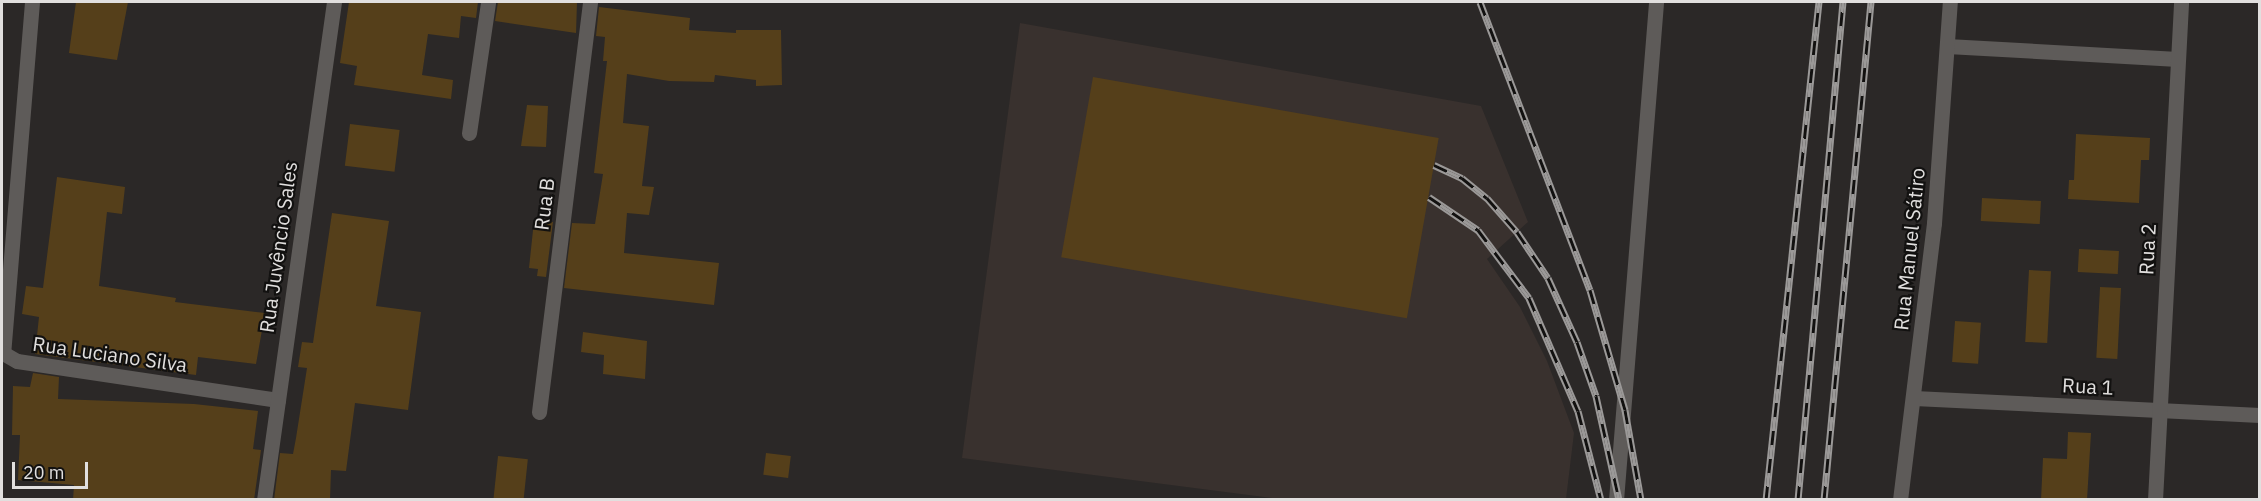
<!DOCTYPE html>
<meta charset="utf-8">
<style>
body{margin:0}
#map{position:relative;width:2261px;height:501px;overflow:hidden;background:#2b2827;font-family:"IBM Plex Sans",sans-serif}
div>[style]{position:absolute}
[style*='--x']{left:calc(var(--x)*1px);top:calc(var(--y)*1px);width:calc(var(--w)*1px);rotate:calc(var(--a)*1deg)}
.built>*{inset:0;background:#39312e}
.building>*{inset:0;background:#553f1a;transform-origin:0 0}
.service>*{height:15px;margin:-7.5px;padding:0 7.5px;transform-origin:7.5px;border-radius:7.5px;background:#5e5b59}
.minor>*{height:15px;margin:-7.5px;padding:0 7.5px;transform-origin:7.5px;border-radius:7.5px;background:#5e5b59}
.rail>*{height:7px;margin-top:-3.5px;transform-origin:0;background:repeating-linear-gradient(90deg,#121110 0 14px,#9b9998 0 28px);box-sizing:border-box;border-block:2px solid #9b9998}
span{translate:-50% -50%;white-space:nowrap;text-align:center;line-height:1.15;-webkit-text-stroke:4.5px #121110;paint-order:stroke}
.street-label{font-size:20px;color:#e1dfde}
.frame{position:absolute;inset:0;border:3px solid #e1dfde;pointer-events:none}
.scale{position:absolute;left:12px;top:462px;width:76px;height:27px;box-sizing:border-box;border:3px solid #e1dfde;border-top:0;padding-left:8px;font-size:18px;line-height:21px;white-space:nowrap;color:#e1dfde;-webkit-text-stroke:4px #121110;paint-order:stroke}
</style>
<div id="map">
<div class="built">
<div style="clip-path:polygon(1020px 23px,1481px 106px,1528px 222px,1487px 259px,1520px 307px,1547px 361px,1574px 433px,1566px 499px,1280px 499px,962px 458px)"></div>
</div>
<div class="building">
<div style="clip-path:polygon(76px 2px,128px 2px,117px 60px,69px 53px)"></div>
<div style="clip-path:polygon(349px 2px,478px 2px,476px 18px,461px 16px,459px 38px,428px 34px,422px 75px,453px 80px,451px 99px,354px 85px,357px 66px,340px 63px)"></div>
<div style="clip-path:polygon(498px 2px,577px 2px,576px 33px,495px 21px)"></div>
<div style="clip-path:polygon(599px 7px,690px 18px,689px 30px,736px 33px,736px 30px,781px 30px,782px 85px,756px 86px,756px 80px,715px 75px,714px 82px,669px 81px,627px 74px,623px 123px,649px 126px,642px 186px,654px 187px,649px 215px,627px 213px,624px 253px,719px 263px,714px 305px,564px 288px,572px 223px,595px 224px,603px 174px,594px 173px,607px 61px,603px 61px,605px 37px,596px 36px)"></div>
<div style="left:1093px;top:77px;width:351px;height:183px;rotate:10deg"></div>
<div style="clip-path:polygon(527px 105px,548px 106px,546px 147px,521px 146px)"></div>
<div style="left:350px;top:124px;width:50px;height:42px;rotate:7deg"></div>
<div style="clip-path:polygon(2076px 134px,2150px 138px,2149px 160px,2141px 160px,2139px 203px,2068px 199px,2069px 180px,2074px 180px)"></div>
<div style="clip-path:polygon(57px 177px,125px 187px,122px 214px,107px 212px,99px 286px,176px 298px,175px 302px,265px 313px,256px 364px,198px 357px,196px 375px,35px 354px,39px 317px,22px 314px,26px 286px,43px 288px)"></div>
<div style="left:1982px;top:198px;width:59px;height:23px;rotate:3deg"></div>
<div style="clip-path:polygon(332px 213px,389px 221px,376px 306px,421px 312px,408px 410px,355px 403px,346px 471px,331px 470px,330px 500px,274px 500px,280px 453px,293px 454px,296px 438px,307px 368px,298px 367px,302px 342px,313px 343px)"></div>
<div style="clip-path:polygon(534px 221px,553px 222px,546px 277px,537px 276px,538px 269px,529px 268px)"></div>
<div style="left:2079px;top:249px;width:40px;height:23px;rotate:3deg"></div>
<div style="left:2029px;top:270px;width:22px;height:72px;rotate:3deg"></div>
<div style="left:2121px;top:288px;width:71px;height:21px;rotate:93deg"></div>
<div style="left:1955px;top:321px;width:26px;height:41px;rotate:4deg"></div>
<div style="clip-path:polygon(583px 332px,647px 341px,645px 379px,603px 374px,604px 355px,581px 352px)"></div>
<div style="clip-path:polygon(33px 373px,59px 377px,58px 399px,194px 404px,258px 411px,253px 449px,261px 450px,254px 500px,73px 500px,74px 485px,18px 480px,20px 435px,12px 435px,13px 386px,30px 387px)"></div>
<div style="clip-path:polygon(2068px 432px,2091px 433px,2087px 500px,2041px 500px,2043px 458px,2067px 459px)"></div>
<div style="left:766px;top:453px;width:25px;height:22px;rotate:7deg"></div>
<div style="left:498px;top:456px;width:30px;height:44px;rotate:6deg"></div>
</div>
<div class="service">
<div style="--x:1616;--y:500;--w:500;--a:-85.4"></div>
</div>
<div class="minor">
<div style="--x:32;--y:2;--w:352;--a:94.7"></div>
<div style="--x:3;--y:353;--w:16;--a:30"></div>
<div style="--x:17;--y:361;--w:264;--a:8.5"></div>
<div style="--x:1947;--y:46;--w:231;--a:3.2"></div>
<div style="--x:469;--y:133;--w:132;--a:-81.7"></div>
<div style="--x:1914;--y:398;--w:346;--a:2.8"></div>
<div style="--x:539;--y:412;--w:413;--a:-82.9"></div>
<div style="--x:264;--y:500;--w:503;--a:-82"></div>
<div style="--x:1900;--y:500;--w:279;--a:-83"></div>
<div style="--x:1934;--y:223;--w:222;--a:-85.9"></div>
<div style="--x:2155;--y:500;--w:499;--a:-87"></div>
</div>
<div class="rail">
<div style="--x:1480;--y:2;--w:308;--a:69.1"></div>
<div style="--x:1590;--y:290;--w:125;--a:73.7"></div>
<div style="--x:1625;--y:410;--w:91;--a:79.9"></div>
<div style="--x:1434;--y:165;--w:31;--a:25"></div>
<div style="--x:1462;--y:178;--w:32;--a:39"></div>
<div style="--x:1487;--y:198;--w:45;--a:48.6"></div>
<div style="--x:1517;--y:232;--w:55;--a:56"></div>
<div style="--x:1548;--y:278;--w:70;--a:65.6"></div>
<div style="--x:1577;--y:342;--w:57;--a:70.6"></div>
<div style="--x:1596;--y:396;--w:107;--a:77.5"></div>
<div style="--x:1429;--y:197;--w:59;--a:34"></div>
<div style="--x:1478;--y:230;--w:85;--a:53.1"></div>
<div style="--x:1529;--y:298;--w:123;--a:66.6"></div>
<div style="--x:1578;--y:411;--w:92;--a:75.5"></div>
<div style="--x:1766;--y:500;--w:501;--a:-83.93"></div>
<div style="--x:1798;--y:500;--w:500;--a:-84.84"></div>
<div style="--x:1824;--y:500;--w:500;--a:-84.61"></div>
</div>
<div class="street-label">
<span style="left:544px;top:204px;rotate:-83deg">Rua B</span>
<span style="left:278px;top:247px;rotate:-82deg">Rua Juvêncio Sales</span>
<span style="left:1909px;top:249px;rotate:-84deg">Rua Manuel Sátiro</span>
<span style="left:2147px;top:249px;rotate:-87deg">Rua 2</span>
<span style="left:110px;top:354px;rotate:8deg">Rua Luciano Silva</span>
<span style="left:2088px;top:386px;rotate:3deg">Rua 1</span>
</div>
<div class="frame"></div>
<div class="scale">20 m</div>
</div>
